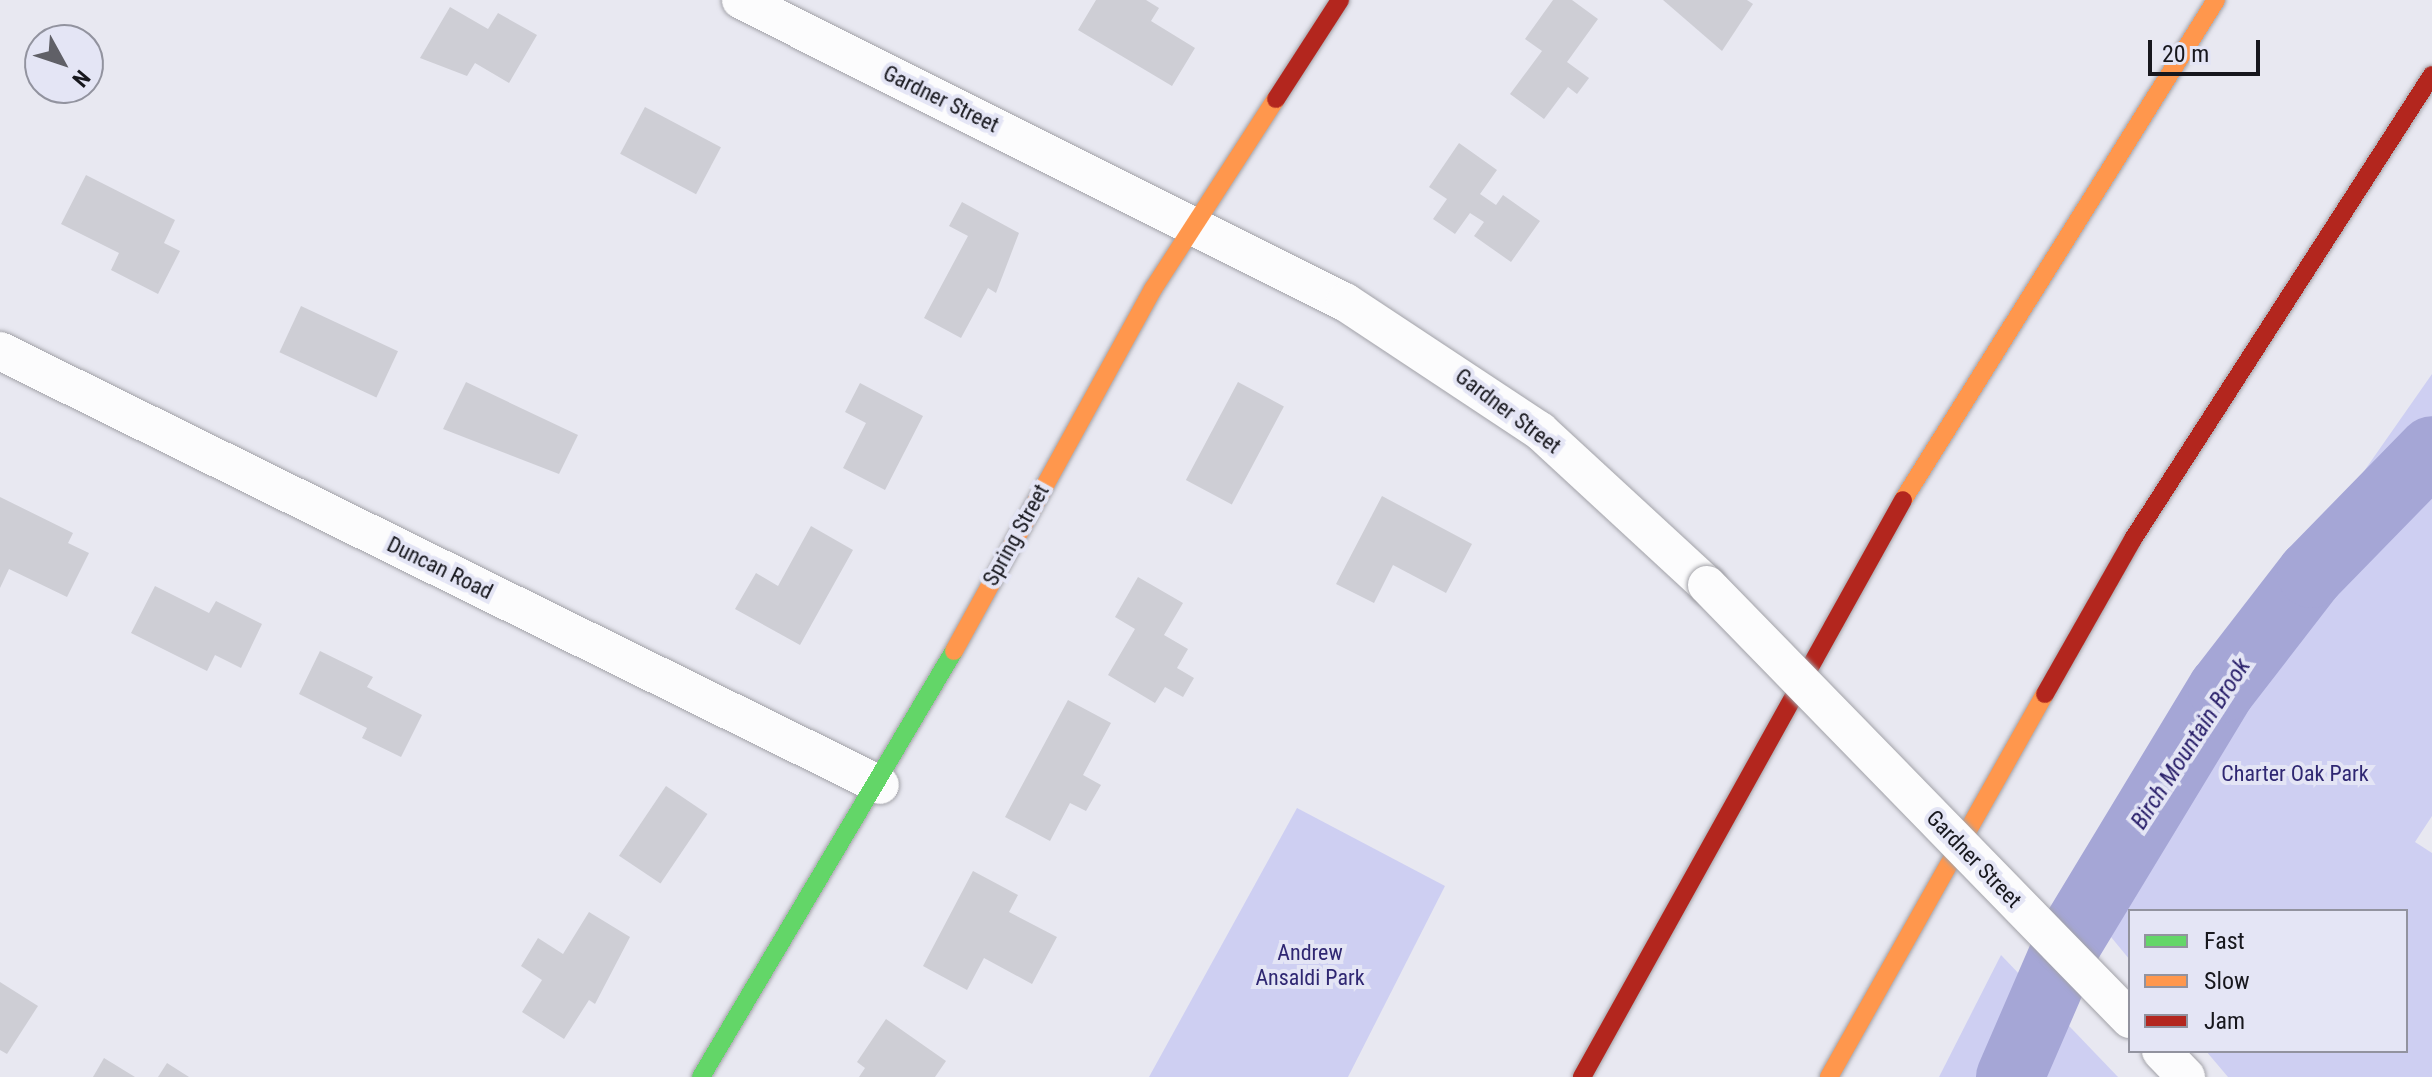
<!DOCTYPE html>
<style>
body{margin:0}
#map{position:relative;width:2432px;height:1077px;overflow:hidden;background:#e8e8f1;font-family:"Roboto Condensed",sans-serif}
div>[style]{position:absolute}
[style*='--x']{left:calc(var(--x)*1px);top:calc(var(--y)*1px);width:calc(var(--w)*1px);rotate:calc(var(--a)*1deg)}
.green>*{inset:0;background:#cecff2}
.river>*{height:68px;margin:-34px;padding:0 34px;transform-origin:34px;border-radius:34px;background:#a5a6d6}
.building>*{inset:0;background:#ceced5;transform-origin:0 0}
.roads{filter:drop-shadow(0 0 2px #a2a2a8) drop-shadow(0 0 2px #a2a2a8)}
.street>*{height:38px;margin:-19px;padding:0 19px;transform-origin:19px;border-radius:19px;background:#fcfcfd}
.fast>*{height:18px;margin:-9px;padding:0 9px;transform-origin:9px;border-radius:9px;background:#63d668}
.slow>*{height:18px;margin:-9px;padding:0 9px;transform-origin:9px;border-radius:9px;background:#ff974d}
.jam>*{height:18px;margin:-9px;padding:0 9px;transform-origin:9px;border-radius:9px;background:#b3261e}
.bridges{filter:drop-shadow(0 0 2px #a2a2a8) drop-shadow(0 0 2px #a2a2a8)}
.street-bridge>*{height:38px;margin:-19px;padding:0 19px;transform-origin:19px;border-radius:19px;background:#fcfcfd}
span{translate:-50% -50%;white-space:nowrap;text-align:center;line-height:1.15;-webkit-text-stroke:8px #e4e5f5;paint-order:stroke}
.street-label{font-size:22px;color:#17171d}
.park-label{font-size:22px;color:#2f2772}
.water-label{font-size:24px;color:#291f6a;font-style:italic}
.legend{position:absolute;left:2128px;top:909px;width:280px;height:144px;box-sizing:border-box;background:#e4e5f5;border:2px solid #92939f;margin:0;padding:10px 14px;list-style:none;font-size:24px;color:#17171d}
.legend li{display:flex;align-items:center;gap:16px;height:40px}
.legend b{width:40px;border:2px solid #92939f}
.north{position:absolute;left:24px;top:24px;width:80px;height:80px;box-sizing:border-box;background:#e4e5f5;border:2px solid #92939f;border-radius:50%;rotate:130deg;font-size:22px;font-weight:700;line-height:32px;text-align:center;color:#17171d}
.north::after{content:'';display:block;margin:auto;width:28px;height:36px;background:#606067;clip-path:polygon(50% 0,100% 100%,50% 72%,0 100%)}
.scale{position:absolute;left:2148px;top:40px;width:112px;height:36px;box-sizing:border-box;border:4px solid #17171d;border-top:0;padding-left:10px;font-size:24px;line-height:28px;white-space:nowrap;color:#17171d;-webkit-text-stroke:6px #e4e5f5;paint-order:stroke}
</style>
<div id="map">
<div class="green">
<div style="clip-path:polygon(2432px 374px,2432px 816px,2415px 842px,2432px 853px,2432px 1077px,2228px 1077px,2206px 1051px,2406px 1051px,2406px 911px,2130px 911px,2130px 960px,2073px 891px,2172px 706px,2276px 597px)"></div>
<div style="clip-path:polygon(1297px 808px,1445px 886px,1348px 1077px,1149px 1077px)"></div>
<div style="clip-path:polygon(2001px 955px,2118px 1077px,1939px 1077px)"></div>
</div>
<div class="river">
<div style="--x:2010;--y:1077;--w:146;--a:-66.6"></div>
<div style="--x:2068;--y:943;--w:297;--a:-58.8"></div>
<div style="--x:2222;--y:689;--w:145;--a:-52.3"></div>
<div style="--x:2311;--y:574;--w:173;--a:-45.7"></div>
</div>
<div class="building">
<div style="clip-path:polygon(1096px 0,1146px 0,1159px 8px,1151px 21px,1195px 48px,1172px 86px,1078px 30px)"></div>
<div style="clip-path:polygon(1553px 0,1572px 0,1598px 19px,1567px 62px,1589px 78px,1577px 94px,1568px 87px,1544px 119px,1510px 94px,1542px 51px,1525px 39px)"></div>
<div style="clip-path:polygon(1663px 0,1747px 0,1753px 4px,1722px 51px)"></div>
<div style="clip-path:polygon(450px 7px,488px 29px,498px 13px,537px 35px,509px 83px,475px 63px,467px 76px,420px 58px)"></div>
<div style="left:645px;top:107px;width:86px;height:53px;rotate:28deg"></div>
<div style="clip-path:polygon(1459px 143px,1497px 170px,1480px 194px,1496px 205px,1503px 195px,1540px 221px,1511px 262px,1474px 236px,1484px 222px,1470px 213px,1455px 234px,1433px 219px,1447px 199px,1429px 187px)"></div>
<div style="clip-path:polygon(86px 175px,175px 220px,164px 243px,180px 251px,158px 294px,111px 270px,119px 253px,61px 224px)"></div>
<div style="clip-path:polygon(962px 202px,1019px 233px,996px 293px,988px 288px,961px 338px,924px 318px,968px 236px,949px 226px)"></div>
<div style="left:301px;top:306px;width:107px;height:51px;rotate:25deg"></div>
<div style="clip-path:polygon(466px 382px,578px 435px,559px 474px,443px 429px)"></div>
<div style="left:1238px;top:382px;width:52px;height:111px;rotate:28deg"></div>
<div style="clip-path:polygon(860px 383px,923px 416px,885px 490px,843px 468px,866px 423px,845px 412px)"></div>
<div style="clip-path:polygon(1382px 496px,1472px 544px,1446px 593px,1393px 565px,1374px 603px,1336px 584px)"></div>
<div style="clip-path:polygon(0 497px,73px 533px,68px 543px,89px 553px,67px 597px,9px 569px,0 588px)"></div>
<div style="clip-path:polygon(811px 526px,853px 550px,800px 645px,735px 609px,756px 573px,778px 586px)"></div>
<div style="clip-path:polygon(1138px 577px,1183px 603px,1164px 635px,1188px 649px,1177px 668px,1194px 678px,1183px 697px,1165px 687px,1155px 703px,1108px 675px,1135px 629px,1115px 617px)"></div>
<div style="clip-path:polygon(155px 586px,209px 613px,216px 601px,262px 624px,241px 668px,215px 655px,207px 671px,131px 633px)"></div>
<div style="clip-path:polygon(320px 651px,373px 677px,367px 687px,422px 715px,401px 757px,362px 738px,367px 728px,299px 694px)"></div>
<div style="clip-path:polygon(1068px 700px,1111px 723px,1083px 775px,1101px 785px,1086px 811px,1070px 803px,1050px 841px,1005px 817px)"></div>
<div style="left:666px;top:786px;width:50px;height:84px;rotate:34deg"></div>
<div style="clip-path:polygon(973px 871px,1018px 895px,1009px 912px,1057px 937px,1032px 984px,984px 958px,967px 990px,923px 966px)"></div>
<div style="clip-path:polygon(589px 912px,630px 937px,595px 1004px,589px 1000px,564px 1039px,522px 1012px,542px 980px,521px 966px,538px 938px,563px 954px)"></div>
<div style="clip-path:polygon(0 982px,38px 1006px,7px 1054px,0 1050px)"></div>
<div style="clip-path:polygon(886px 1019px,946px 1061px,935px 1077px,859px 1077px,865px 1068px,857px 1062px)"></div>
<div style="clip-path:polygon(104px 1058px,135px 1077px,93px 1077px)"></div>
<div style="clip-path:polygon(167px 1063px,189px 1077px,158px 1077px)"></div>
</div>
<div class="roads">
<div class="street">
<div style="--x:741;--y:0;--w:675;--a:26.57"></div>
<div style="--x:1345;--y:302;--w:234;--a:33.5"></div>
<div style="--x:1540;--y:431;--w:227;--a:42.7"></div>
<div style="--x:0;--y:351;--w:981;--a:26.25"></div>
<div style="--x:2161;--y:1051;--w:36;--a:46"></div>
</div>
<div class="fast">
<div style="--x:701;--y:1077;--w:495;--a:-59.3"></div>
</div>
<div class="slow">
<div style="--x:1903;--y:500;--w:590;--a:-57.95"></div>
<div style="--x:954;--y:651;--w:413;--a:-61.2"></div>
<div style="--x:1153;--y:289;--w:226;--a:-57.1"></div>
<div style="--x:1829;--y:1077;--w:440;--a:-60.6"></div>
</div>
<div class="jam">
<div style="--x:1276;--y:99;--w:118;--a:-57.1"></div>
<div style="--x:2045;--y:694;--w:178;--a:-60.4"></div>
<div style="--x:2133;--y:539;--w:552;--a:-57.2"></div>
<div style="--x:1582;--y:1077;--w:660;--a:-60.91"></div>
</div>
</div>
<div class="bridges">
<div class="street-bridge">
<div style="--x:1707;--y:585;--w:606;--a:45.74"></div>
</div>
</div>
<div class="street-label">
<span style="left:941px;top:99px;rotate:26deg">Gardner Street</span>
<span style="left:1508px;top:411px;rotate:37deg">Gardner Street</span>
<span style="left:1016px;top:535px;rotate:-61deg">Spring Street</span>
<span style="left:440px;top:568px;rotate:26deg">Duncan Road</span>
<span style="left:1974px;top:859px;rotate:46deg">Gardner Street</span>
</div>
<div class="park-label">
<span style="left:2295px;top:774px">Charter Oak Park</span>
<span style="left:1310px;top:965px">Andrew<br>Ansaldi Park</span>
</div>
<div class="water-label">
<span style="left:2191px;top:744px;rotate:-57deg">Birch Mountain Brook</span>
</div>
<ul class="legend">
<li><b style="height:10px;background:#63d668"></b>Fast</li>
<li><b style="height:10px;background:#ff974d"></b>Slow</li>
<li><b style="height:10px;background:#b3261e"></b>Jam</li>
</ul>
<div class="north">N</div>
<div class="scale">20 m</div>
</div>
